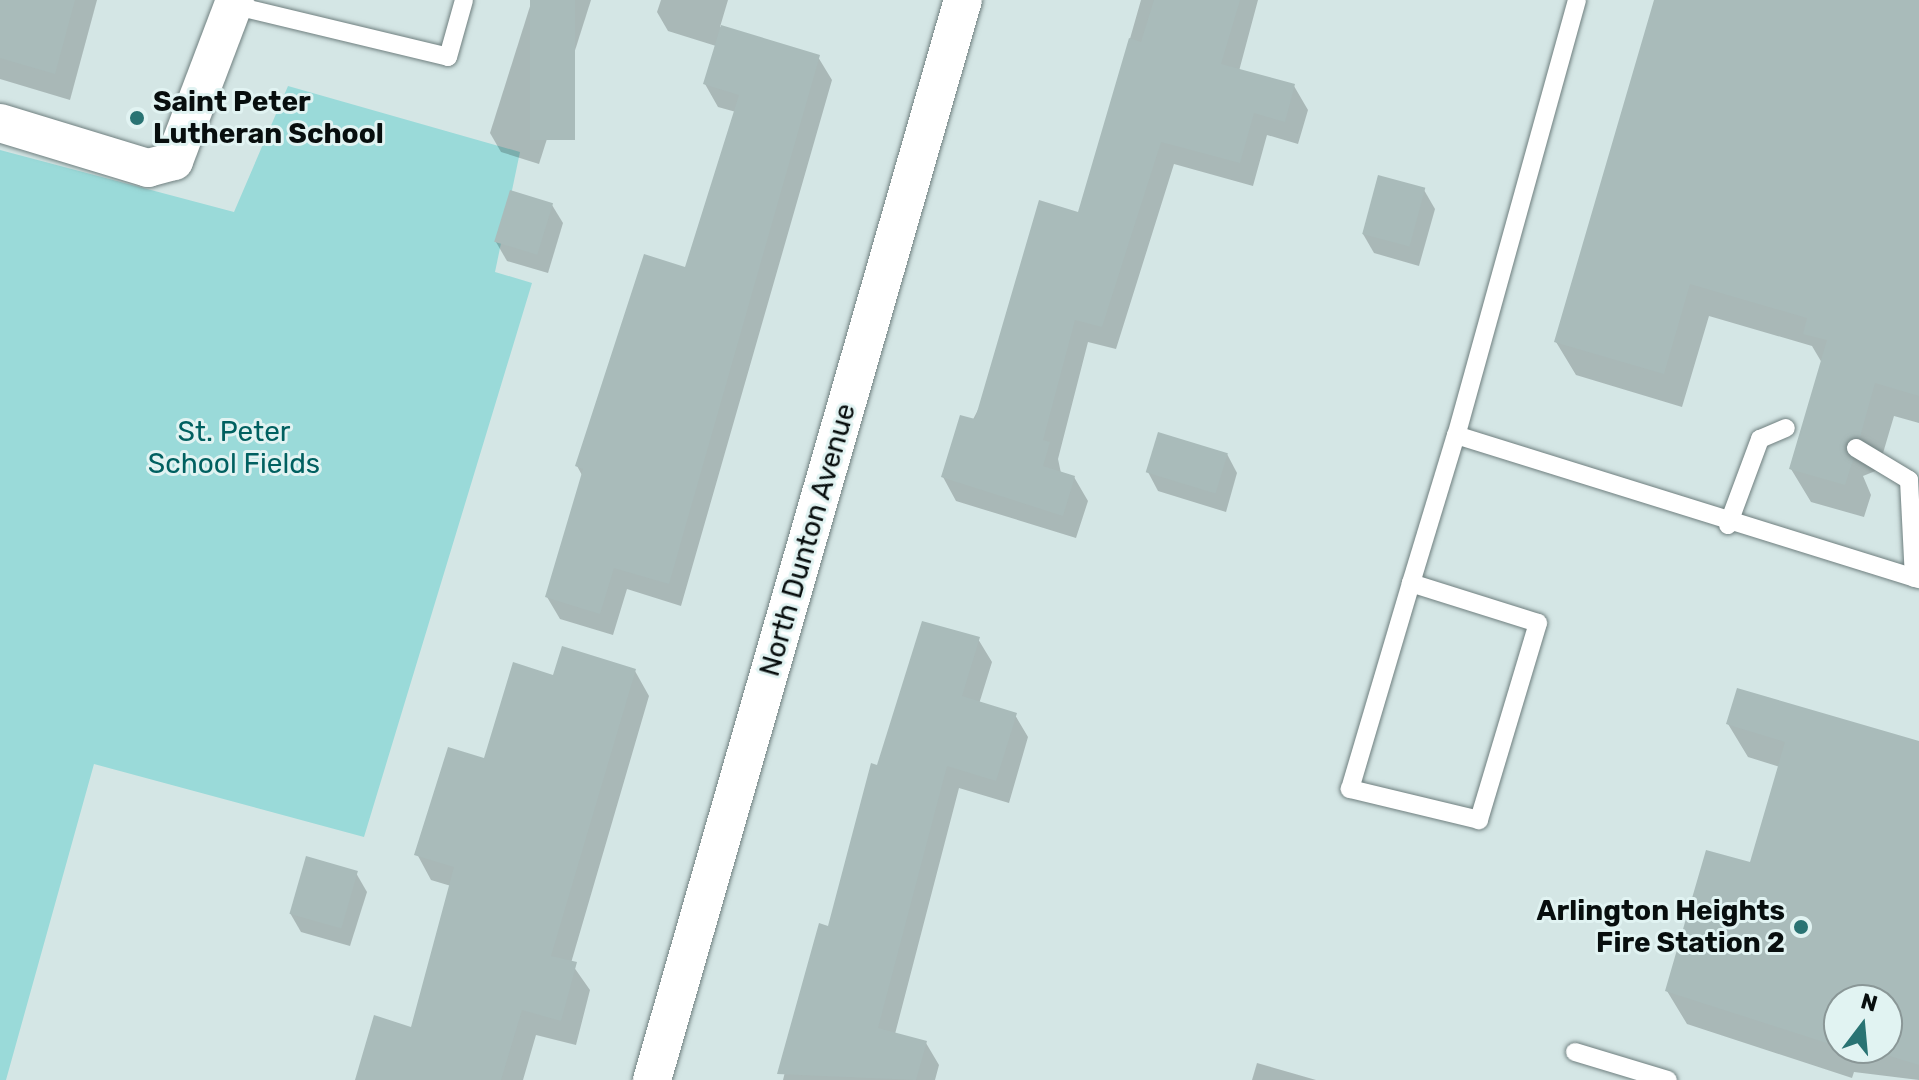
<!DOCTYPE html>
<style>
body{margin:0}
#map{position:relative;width:1919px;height:1080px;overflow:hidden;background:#d4e6e5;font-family:Rubik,sans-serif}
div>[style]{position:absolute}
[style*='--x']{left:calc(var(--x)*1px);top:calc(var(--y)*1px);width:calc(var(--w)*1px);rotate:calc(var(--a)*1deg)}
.green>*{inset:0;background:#9adad9}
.shadow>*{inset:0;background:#0003}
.building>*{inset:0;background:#a9bbba;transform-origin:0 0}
.roads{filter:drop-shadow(0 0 2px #6f7f7f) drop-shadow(0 0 2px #6f7f7f)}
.service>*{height:18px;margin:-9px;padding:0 9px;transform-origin:9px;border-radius:9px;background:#fff}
.minor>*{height:38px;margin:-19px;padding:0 19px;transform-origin:19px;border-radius:19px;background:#fff}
.dots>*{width:22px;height:22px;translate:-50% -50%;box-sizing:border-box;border:4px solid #e1f3f2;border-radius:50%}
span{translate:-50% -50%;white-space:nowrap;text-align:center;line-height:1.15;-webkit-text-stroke:6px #e1f3f2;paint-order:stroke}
.poi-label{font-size:28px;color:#080e0e;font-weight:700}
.left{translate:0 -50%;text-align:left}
.right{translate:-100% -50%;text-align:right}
.park-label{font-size:28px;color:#006060}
.street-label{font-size:28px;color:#080e0e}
.north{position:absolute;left:1823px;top:984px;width:80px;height:80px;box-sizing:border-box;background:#e1f3f2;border:2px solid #8a9797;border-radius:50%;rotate:16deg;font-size:22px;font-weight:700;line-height:32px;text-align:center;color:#080e0e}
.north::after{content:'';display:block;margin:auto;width:28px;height:36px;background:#297373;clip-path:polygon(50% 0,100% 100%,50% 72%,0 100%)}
</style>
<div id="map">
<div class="green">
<div style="clip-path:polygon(288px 86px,520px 152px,495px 272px,532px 283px,364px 837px,94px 764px,6px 1080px,0 1080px,0 150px,234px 212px)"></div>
</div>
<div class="shadow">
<div style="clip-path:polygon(0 0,97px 0,70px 100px,0 79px)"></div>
<div style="clip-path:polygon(532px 0,591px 0,539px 164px,501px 152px,490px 133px)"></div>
<div style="clip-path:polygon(661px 0,728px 0,720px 27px,818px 57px,832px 80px,681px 606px,627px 589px,613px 635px,560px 619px,547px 597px,583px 477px,577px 466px,686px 270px,736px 112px,718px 107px,705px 84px,716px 46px,668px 31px,657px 12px)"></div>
<div style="clip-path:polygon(1141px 0,1258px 0,1239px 71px,1294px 86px,1308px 110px,1298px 144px,1267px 135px,1253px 186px,1174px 164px,1116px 349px,1088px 342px,1058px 459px,1061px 473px,1074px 477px,1088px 501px,1076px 538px,956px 501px,943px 477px,1080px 214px)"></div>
<div style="clip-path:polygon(1656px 0,1919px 0,1919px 423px,1894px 416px,1878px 470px,1863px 476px,1871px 495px,1864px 517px,1811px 502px,1791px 469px,1822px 363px,1812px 346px,1709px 316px,1682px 407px,1576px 375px,1556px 342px)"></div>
<div style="clip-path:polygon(1424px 190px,1435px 209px,1419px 266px,1374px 253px,1363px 234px)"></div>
<div style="clip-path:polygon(552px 205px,563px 223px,548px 273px,507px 261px,496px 242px)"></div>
<div style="clip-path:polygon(1227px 454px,1237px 473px,1226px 512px,1158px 491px,1148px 472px)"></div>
<div style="clip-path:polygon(978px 639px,992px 662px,979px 704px,1015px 715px,1028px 737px,1009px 803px,959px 788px,895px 1034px,926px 1043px,939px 1065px,935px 1080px,783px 1080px,821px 926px,829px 929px,879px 767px)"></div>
<div style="clip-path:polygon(635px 671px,649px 696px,571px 963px,590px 990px,576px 1045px,536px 1035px,523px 1080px,358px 1080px,413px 1029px,451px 886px,431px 880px,417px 854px,554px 677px)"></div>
<div style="clip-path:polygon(evenodd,1728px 724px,1919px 743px,1919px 1080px,1854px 1072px,1852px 1078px,1687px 1024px,1667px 991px,1751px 865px,1780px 767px,1748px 757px,1728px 724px,1839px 1000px,1887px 1000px,1887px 1048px,1839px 1048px,1839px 1000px)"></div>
<div style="clip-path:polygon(356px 873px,367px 892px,350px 946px,301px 932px,290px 913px)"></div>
<div style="clip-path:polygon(1257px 1063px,1316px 1080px,1252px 1080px)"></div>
</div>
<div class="building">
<div style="clip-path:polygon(0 0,75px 0,55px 74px,0 58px)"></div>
<div style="left:530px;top:0;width:45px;height:140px"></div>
<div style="clip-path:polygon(1154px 0,1240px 0,1221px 64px,1295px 84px,1285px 122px,1254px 113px,1240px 163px,1161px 142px,1102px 327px,1075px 320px,1043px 440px,1050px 442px,1043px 466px,1075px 476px,1063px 516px,941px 477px,960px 415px,975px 419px,1039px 200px,1078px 212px,1129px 38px,1141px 42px)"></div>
<div style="clip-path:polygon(1654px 0,1919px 0,1919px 396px,1875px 383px,1860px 437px,1845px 443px,1853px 460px,1845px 485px,1789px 469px,1827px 340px,1803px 334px,1807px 318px,1690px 284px,1664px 374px,1554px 342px)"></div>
<div style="clip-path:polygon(721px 25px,820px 55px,669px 584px,614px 568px,600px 614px,545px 597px,583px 469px,575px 466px,644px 254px,685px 267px,739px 95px,703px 84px)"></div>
<div style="left:1378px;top:175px;width:49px;height:61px;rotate:15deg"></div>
<div style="left:510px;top:190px;width:45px;height:54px;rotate:17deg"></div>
<div style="left:1158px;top:432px;width:73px;height:42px;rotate:17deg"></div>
<div style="clip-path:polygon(922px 621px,980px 637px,962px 696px,1017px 713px,996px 781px,947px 766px,878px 1028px,927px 1041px,916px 1080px,777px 1074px,819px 923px,828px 926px,871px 763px,877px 765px)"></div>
<div style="clip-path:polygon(562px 646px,636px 669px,551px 956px,577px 962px,561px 1021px,522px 1010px,501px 1080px,355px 1080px,374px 1015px,411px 1027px,454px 867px,414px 855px,448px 747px,484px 758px,513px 662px,553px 675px)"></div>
<div style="clip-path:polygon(1737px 688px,1919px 741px,1919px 1065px,1864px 1048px,1887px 1048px,1887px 1000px,1839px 1000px,1833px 1045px,1665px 991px,1706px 850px,1750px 862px,1785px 742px,1726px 724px)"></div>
<div style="left:306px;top:856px;width:54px;height:60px;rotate:16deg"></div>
</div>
<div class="roads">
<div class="service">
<div style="--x:1577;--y:0;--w:452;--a:105.5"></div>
<div style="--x:1456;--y:435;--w:485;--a:17.3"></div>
<div style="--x:232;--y:5;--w:222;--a:13.5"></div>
<div style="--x:448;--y:57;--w:59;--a:-74.3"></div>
<div style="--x:1856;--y:448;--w:62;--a:31.1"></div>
<div style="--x:1909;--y:480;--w:98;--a:87.1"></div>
<div style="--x:1728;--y:525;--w:92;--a:-69.6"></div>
<div style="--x:1760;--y:439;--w:28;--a:-23"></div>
<div style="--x:1411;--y:583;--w:133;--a:17.5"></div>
<div style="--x:1538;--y:623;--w:206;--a:106.7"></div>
<div style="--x:1479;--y:820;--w:133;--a:-166.5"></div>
<div style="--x:1350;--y:789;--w:215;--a:-73.5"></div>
<div style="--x:1411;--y:583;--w:155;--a:-73.1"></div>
<div style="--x:1575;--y:1052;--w:97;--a:16.8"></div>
</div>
<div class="minor">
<div style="--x:0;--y:123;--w:155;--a:16.9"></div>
<div style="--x:148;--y:168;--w:27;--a:-15"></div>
<div style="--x:174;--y:161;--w:172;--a:-69.2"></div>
<div style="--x:652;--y:1080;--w:1124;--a:-73.94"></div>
</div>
</div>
<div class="dots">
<div style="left:137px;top:118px;background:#297373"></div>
<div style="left:1801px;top:927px;background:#297373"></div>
</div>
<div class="poi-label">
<span class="left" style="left:153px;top:118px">Saint Peter<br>Lutheran School</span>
<span class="right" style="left:1785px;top:927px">Arlington Heights<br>Fire Station 2</span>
</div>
<div class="park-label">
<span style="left:234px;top:448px">St. Peter<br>School Fields</span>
</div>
<div class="street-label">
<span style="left:808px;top:540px;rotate:-74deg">North Dunton Avenue</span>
</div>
<div class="north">N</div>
</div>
